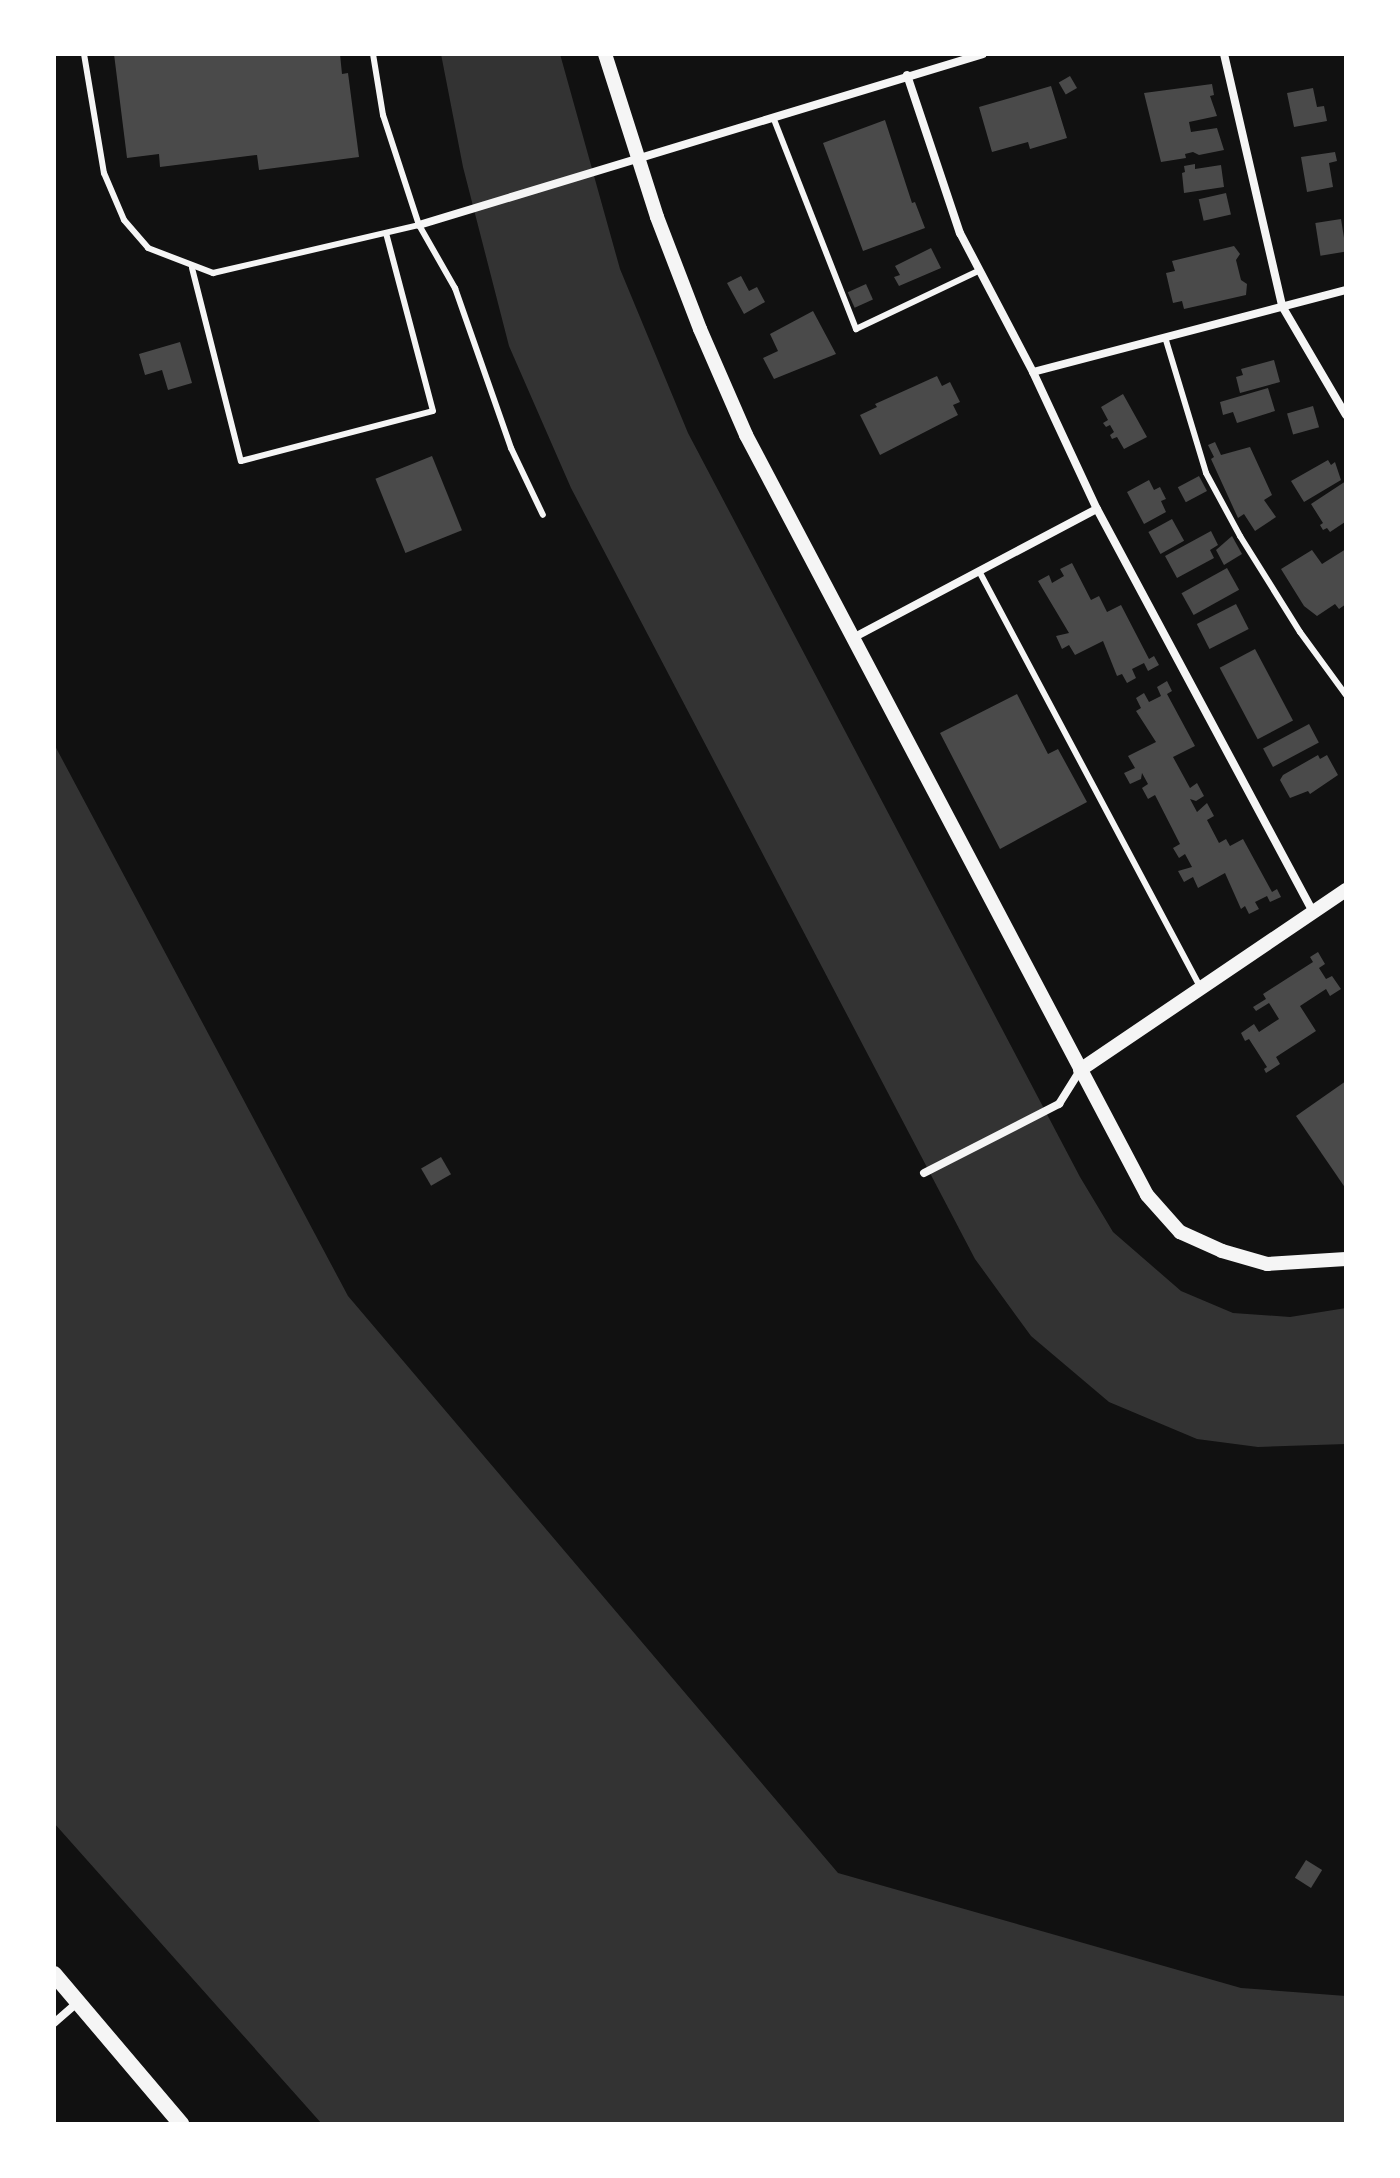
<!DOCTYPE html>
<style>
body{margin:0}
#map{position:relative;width:1400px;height:2178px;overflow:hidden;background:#111;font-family:"IBM Plex Sans",sans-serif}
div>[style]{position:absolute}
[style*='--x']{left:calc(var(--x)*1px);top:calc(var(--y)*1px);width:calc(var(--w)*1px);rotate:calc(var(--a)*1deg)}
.water>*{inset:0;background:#333}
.building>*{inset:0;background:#4a4a4a;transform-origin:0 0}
.service>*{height:6px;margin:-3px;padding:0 3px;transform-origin:3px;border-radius:3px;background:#f5f5f5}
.minor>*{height:8px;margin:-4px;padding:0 4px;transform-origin:4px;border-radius:4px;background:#f5f5f5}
.tertiary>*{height:14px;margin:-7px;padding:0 7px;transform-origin:7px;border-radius:7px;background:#f5f5f5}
.secondary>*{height:16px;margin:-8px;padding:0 8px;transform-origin:8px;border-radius:8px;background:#f5f5f5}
span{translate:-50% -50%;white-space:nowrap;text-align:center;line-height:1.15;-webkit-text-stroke:8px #fff;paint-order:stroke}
.frame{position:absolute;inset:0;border:56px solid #fff;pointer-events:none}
</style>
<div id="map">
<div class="water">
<div style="clip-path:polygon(441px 54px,560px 54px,620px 269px,688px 433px,1080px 1177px,1113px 1232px,1181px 1291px,1233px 1313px,1290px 1317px,1346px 1308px,1346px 1444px,1258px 1447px,1197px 1439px,1109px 1402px,1031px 1336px,975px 1259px,571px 488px,509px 346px,463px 167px)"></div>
<div style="clip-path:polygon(54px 744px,348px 1296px,838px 1873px,1241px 1988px,1346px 1996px,1346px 2124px,322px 2124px,54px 1823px)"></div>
</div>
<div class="building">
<div style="clip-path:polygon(114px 54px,340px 54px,342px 74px,348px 73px,359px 157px,259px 170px,257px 155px,160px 167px,159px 154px,127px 158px)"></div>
<div style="left:1070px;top:76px;width:14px;height:13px;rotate:60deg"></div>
<div style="clip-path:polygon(1212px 84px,1214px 95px,1210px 96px,1217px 116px,1189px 122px,1191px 132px,1217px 128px,1224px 150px,1199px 155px,1193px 152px,1185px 154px,1186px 158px,1161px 162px,1144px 93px)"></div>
<div style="clip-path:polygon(1051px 86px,1067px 138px,1030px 149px,1028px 142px,992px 152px,979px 107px)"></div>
<div style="clip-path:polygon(1313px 88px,1317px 107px,1324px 106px,1327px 121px,1294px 127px,1287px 93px)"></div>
<div style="clip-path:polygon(885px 120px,912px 203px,915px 202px,925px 228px,863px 251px,823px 143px)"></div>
<div style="clip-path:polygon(1335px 152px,1337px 161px,1329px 163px,1333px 187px,1307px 192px,1301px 157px)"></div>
<div style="clip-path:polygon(1195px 164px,1195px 169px,1221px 165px,1224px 187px,1184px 193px,1182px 173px,1185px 172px,1184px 166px)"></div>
<div style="left:1226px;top:193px;width:22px;height:28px;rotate:77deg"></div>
<div style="left:1341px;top:219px;width:33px;height:26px;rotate:81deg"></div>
<div style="clip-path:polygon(1234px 246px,1240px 254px,1236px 260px,1241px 280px,1247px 284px,1246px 295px,1184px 309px,1182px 301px,1173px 303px,1166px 273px,1175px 271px,1172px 261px)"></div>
<div style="clip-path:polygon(931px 248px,941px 268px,899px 286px,894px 277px,900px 275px,895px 266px)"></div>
<div style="clip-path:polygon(741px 276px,749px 291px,757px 287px,765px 302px,744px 314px,727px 283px)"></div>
<div style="left:866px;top:284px;width:17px;height:20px;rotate:66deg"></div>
<div style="clip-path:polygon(813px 311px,836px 354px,774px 379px,763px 358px,778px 351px,770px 334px)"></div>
<div style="clip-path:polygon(180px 342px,192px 383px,168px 390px,162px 370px,145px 375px,139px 354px)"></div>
<div style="clip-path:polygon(1274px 360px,1280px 382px,1240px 393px,1236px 377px,1243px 375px,1241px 369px)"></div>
<div style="clip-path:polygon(937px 376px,942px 386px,950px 382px,960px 402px,953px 405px,958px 415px,880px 455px,860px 415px,877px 407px,875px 404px)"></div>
<div style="clip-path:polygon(1268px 388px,1275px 411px,1237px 423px,1233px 412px,1223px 415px,1220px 402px)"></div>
<div style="clip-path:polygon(1123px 394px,1147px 437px,1124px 449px,1117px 437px,1112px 439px,1110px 435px,1114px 432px,1110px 425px,1106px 427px,1103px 423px,1108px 420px,1101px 407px)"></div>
<div style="left:1313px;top:406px;width:22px;height:27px;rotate:74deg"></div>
<div style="clip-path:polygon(1215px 442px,1221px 455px,1250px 447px,1272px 495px,1264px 500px,1276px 517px,1255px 531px,1244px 514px,1238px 518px,1211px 459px,1214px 457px,1208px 445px)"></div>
<div style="left:432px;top:456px;width:80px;height:61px;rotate:68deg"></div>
<div style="clip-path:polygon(1328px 460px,1331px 465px,1335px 462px,1341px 480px,1304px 502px,1291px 481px)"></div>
<div style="left:1199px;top:476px;width:17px;height:24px;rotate:62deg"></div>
<div style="clip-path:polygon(1149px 480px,1154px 490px,1160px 487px,1166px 499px,1161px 501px,1166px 512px,1144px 524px,1127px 492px)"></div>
<div style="clip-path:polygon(1346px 481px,1345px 522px,1330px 532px,1327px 528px,1323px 530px,1320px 525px,1323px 523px,1311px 504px)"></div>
<div style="left:1172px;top:519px;width:25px;height:27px;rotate:61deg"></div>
<div style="clip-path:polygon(1211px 531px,1218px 545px,1210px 550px,1214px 558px,1177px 578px,1165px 556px)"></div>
<div style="clip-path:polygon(1232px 536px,1242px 554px,1224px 565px,1216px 550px)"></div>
<div style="clip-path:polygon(1346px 549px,1346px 604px,1339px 609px,1335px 604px,1317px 616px,1304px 606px,1281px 569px,1312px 550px,1322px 564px)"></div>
<div style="clip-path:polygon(1072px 563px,1091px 600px,1099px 596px,1107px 612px,1121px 605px,1149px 659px,1154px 656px,1159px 665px,1148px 671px,1144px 663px,1132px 669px,1136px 678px,1127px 683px,1122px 674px,1117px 676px,1103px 641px,1075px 655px,1069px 645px,1062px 649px,1056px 636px,1069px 633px,1038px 581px,1049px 575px,1052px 583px,1064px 576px,1060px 569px)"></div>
<div style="left:1227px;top:568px;width:25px;height:52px;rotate:61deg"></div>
<div style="left:1236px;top:604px;width:28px;height:44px;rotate:63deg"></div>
<div style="left:1255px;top:649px;width:81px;height:40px;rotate:62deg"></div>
<div style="clip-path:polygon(1167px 681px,1172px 691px,1167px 694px,1195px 746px,1173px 757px,1190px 788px,1197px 783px,1204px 796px,1196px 801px,1190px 799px,1197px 812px,1207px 803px,1214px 816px,1207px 820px,1219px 843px,1226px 839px,1230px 846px,1243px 839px,1272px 892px,1277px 889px,1281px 897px,1270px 902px,1267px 896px,1255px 902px,1259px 909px,1249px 914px,1245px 906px,1241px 909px,1225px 873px,1198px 888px,1193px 877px,1184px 882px,1178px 871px,1192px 867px,1185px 854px,1179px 858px,1173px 848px,1180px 844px,1155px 795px,1148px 799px,1142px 788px,1148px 784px,1142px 773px,1141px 779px,1130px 784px,1124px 773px,1135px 768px,1128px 756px,1156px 742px,1136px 711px,1141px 708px,1136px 698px,1144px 693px,1149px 702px,1161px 696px,1157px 687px)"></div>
<div style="clip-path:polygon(1017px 694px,1048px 754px,1058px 749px,1087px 802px,1000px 849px,940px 733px)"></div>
<div style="left:1309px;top:724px;width:21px;height:52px;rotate:62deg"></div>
<div style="clip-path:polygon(1318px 755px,1320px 759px,1327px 755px,1338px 775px,1310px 794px,1308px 791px,1290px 798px,1280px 780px,1283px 775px)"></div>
<div style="clip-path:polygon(1318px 952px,1325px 964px,1319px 968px,1326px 979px,1332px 976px,1341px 989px,1330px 996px,1326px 989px,1300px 1006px,1316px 1031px,1276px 1057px,1280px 1064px,1266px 1073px,1264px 1069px,1267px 1067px,1249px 1039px,1245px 1041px,1241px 1033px,1254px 1024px,1259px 1032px,1279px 1019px,1269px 1003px,1256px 1011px,1253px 1007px,1266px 999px,1263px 994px,1313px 962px,1310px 957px)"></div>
<div style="clip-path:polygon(1346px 1081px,1346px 1189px,1296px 1116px)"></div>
<div style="left:441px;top:1157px;width:20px;height:23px;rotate:60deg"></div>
<div style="left:1306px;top:1860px;width:19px;height:21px;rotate:32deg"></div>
</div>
<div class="service">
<div style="--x:84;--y:54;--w:121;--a:80.5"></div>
<div style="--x:104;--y:173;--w:51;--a:66.9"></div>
<div style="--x:124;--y:220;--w:37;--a:49"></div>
<div style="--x:148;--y:248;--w:70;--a:21"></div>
<div style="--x:213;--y:273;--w:212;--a:-13.1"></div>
<div style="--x:373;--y:54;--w:62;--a:80.7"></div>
<div style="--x:383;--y:115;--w:116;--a:71.9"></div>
<div style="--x:419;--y:225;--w:73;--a:60.3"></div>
<div style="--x:455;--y:288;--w:170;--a:70.7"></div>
<div style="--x:511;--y:448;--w:74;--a:64.5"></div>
<div style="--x:773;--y:117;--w:228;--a:68.6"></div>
<div style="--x:856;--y:329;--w:137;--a:-25.4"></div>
<div style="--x:192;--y:268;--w:199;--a:75.8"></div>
<div style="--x:241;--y:461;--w:198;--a:-14.6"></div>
<div style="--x:433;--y:411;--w:184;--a:-104.8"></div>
<div style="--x:1165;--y:337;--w:142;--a:73.2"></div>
<div style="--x:1206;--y:473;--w:72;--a:61.6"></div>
<div style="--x:1240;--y:536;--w:113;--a:58"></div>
<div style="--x:1300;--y:632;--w:78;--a:53.9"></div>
<div style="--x:979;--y:571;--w:472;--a:62"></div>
</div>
<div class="minor">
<div style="--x:1224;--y:54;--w:259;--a:77"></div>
<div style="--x:1282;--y:306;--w:126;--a:59.6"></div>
<div style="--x:907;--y:75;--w:167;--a:71.5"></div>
<div style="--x:960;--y:233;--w:157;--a:62.3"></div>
<div style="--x:1033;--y:372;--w:151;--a:65"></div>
<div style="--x:1097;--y:509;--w:457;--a:61.8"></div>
<div style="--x:419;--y:225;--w:589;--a:-16.87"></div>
<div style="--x:1033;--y:372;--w:324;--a:-14.7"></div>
<div style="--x:851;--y:639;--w:278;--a:-27.9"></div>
<div style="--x:924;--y:1173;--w:152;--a:-27.1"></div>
<div style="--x:1059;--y:1104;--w:40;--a:-58"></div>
<div style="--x:54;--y:2023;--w:30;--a:-41"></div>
</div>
<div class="tertiary">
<div style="--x:605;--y:54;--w:171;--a:72.3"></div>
<div style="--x:657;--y:217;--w:120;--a:69"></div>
<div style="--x:700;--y:329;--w:116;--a:66.5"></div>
<div style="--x:746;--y:435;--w:859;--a:62.18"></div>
<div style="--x:1147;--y:1195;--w:50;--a:48.3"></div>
<div style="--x:1180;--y:1232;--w:46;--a:24.3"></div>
<div style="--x:1222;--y:1251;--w:47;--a:16.1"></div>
<div style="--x:1267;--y:1264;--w:79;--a:-3.6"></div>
<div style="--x:1080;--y:1070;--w:321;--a:-34.1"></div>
</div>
<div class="secondary">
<div style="--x:54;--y:1974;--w:197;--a:49.7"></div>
</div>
<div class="frame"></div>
</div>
